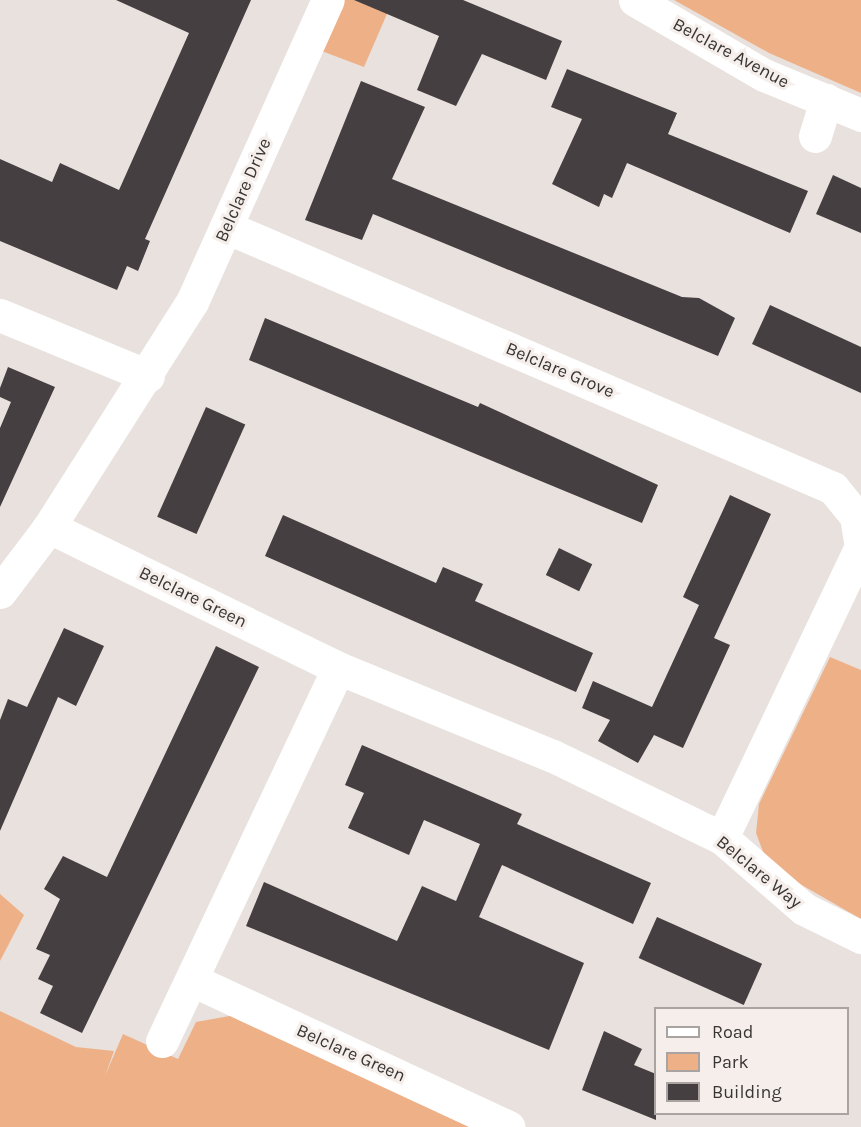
<!DOCTYPE html>
<style>
body{margin:0}
#map{position:relative;width:861px;height:1127px;overflow:hidden;background:#e8e1dd;font-family:Karla,sans-serif}
div>[style]{position:absolute}
[style*='--x']{left:calc(var(--x)*1px);top:calc(var(--y)*1px);width:calc(var(--w)*1px);rotate:calc(var(--a)*1deg)}
.green>*{inset:0;background:#eeb187}
.building>*{inset:0;background:#453f42;transform-origin:0 0}
.street>*{height:33px;margin:-16.5px;padding:0 16.5px;transform-origin:16.5px;border-radius:16.5px;background:#fff}
span{translate:-50% -50%;white-space:nowrap;text-align:center;line-height:1.15;-webkit-text-stroke:6px #f5eeea;paint-order:stroke}
.street-label{font-size:18px;color:#383533}
.legend{position:absolute;left:654px;top:1007px;width:195px;height:108px;box-sizing:border-box;background:#f5eeea;border:2px solid #a9a4a1;margin:0;padding:8px 10px;list-style:none;font-size:18px;color:#383533}
.legend li{display:flex;align-items:center;gap:12px;height:30px}
.legend b{width:30px;border:2px solid #a9a4a1}
</style>
<div id="map">
<div class="green">
<div style="clip-path:polygon(331px 0,393px 0,364px 67px,311px 47px)"></div>
<div style="clip-path:polygon(674px 0,861px 0,861px 93px,769px 53px)"></div>
<div style="clip-path:polygon(830px 657px,861px 670px,861px 919px,793px 880px,765px 857px,756px 833px,759px 804px)"></div>
<div style="clip-path:polygon(0 894px,24px 915px,0 961px)"></div>
<div style="clip-path:polygon(0 1011px,76px 1047px,114px 1051px,105px 1076px,123px 1034px,178px 1059px,196px 1022px,235px 1015px,477px 1127px,0 1127px)"></div>
</div>
<div class="building">
<div style="clip-path:polygon(116px 0,251px 0,145px 239px,150px 241px,138px 271px,127px 266px,117px 290px,0 241px,0 159px,52px 182px,60px 163px,119px 190px,189px 33px)"></div>
<div style="clip-path:polygon(354px 0,463px 0,562px 41px,546px 80px,482px 54px,456px 106px,417px 90px,439px 36px)"></div>
<div style="clip-path:polygon(567px 69px,677px 113px,668px 134px,808px 191px,790px 233px,627px 163px,612px 198px,604px 194px,599px 207px,552px 184px,582px 119px,551px 107px)"></div>
<div style="clip-path:polygon(361px 81px,425px 107px,392px 179px,682px 297px,699px 298px,735px 318px,718px 356px,373px 214px,362px 240px,305px 220px)"></div>
<div style="clip-path:polygon(833px 175px,861px 188px,861px 233px,816px 214px)"></div>
<div style="clip-path:polygon(770px 305px,861px 347px,861px 393px,752px 344px)"></div>
<div style="clip-path:polygon(265px 318px,478px 407px,480px 403px,658px 485px,642px 523px,249px 360px)"></div>
<div style="clip-path:polygon(8px 367px,55px 387px,0 507px,0 428px,11px 402px,0 397px,0 388px)"></div>
<div style="left:206px;top:407px;width:43px;height:120px;rotate:24deg"></div>
<div style="clip-path:polygon(730px 495px,771px 514px,714px 638px,730px 645px,683px 748px,654px 735px,638px 763px,598px 741px,610px 720px,582px 708px,593px 681px,652px 707px,699px 605px,683px 597px)"></div>
<div style="clip-path:polygon(283px 515px,436px 583px,443px 567px,483px 584px,475px 601px,593px 653px,576px 692px,265px 556px)"></div>
<div style="left:559px;top:548px;width:37px;height:30px;rotate:26deg"></div>
<div style="clip-path:polygon(64px 628px,104px 646px,76px 706px,58px 697px,0 831px,0 720px,8px 699px,27px 707px)"></div>
<div style="clip-path:polygon(216px 646px,259px 667px,82px 1033px,40px 1013px,53px 986px,38px 979px,50px 955px,36px 949px,60px 899px,44px 889px,63px 856px,107px 877px)"></div>
<div style="clip-path:polygon(362px 745px,522px 814px,517px 824px,651px 883px,633px 924px,502px 865px,479px 917px,584px 963px,549px 1050px,246px 926px,264px 882px,397px 941px,422px 886px,456px 901px,480px 844px,424px 820px,409px 855px,348px 828px,364px 793px,345px 785px)"></div>
<div style="left:657px;top:917px;width:115px;height:45px;rotate:24deg"></div>
<div style="clip-path:polygon(604px 1031px,642px 1049px,634px 1065px,656px 1074px,656px 1120px,582px 1090px)"></div>
</div>
<div class="street">
<div style="--x:635;--y:0;--w:149;--a:30.2"></div>
<div style="--x:764;--y:75;--w:105;--a:22.4"></div>
<div style="--x:815;--y:136;--w:38;--a:-73"></div>
<div style="--x:226;--y:227;--w:661;--a:23.27"></div>
<div style="--x:833;--y:488;--w:36;--a:51"></div>
<div style="--x:856;--y:516;--w:30;--a:81"></div>
<div style="--x:0;--y:315;--w:160;--a:22.4"></div>
<div style="--x:49;--y:527;--w:322;--a:26"></div>
<div style="--x:338;--y:668;--w:232;--a:22.3"></div>
<div style="--x:553;--y:756;--w:188;--a:25.9"></div>
<div style="--x:722;--y:838;--w:108;--a:40.9"></div>
<div style="--x:804;--y:909;--w:64;--a:26.2"></div>
<div style="--x:0;--y:592;--w:81;--a:-53"></div>
<div style="--x:49;--y:527;--w:267;--a:-57.6"></div>
<div style="--x:192;--y:302;--w:331;--a:-65.8"></div>
<div style="--x:722;--y:838;--w:323;--a:-64.5"></div>
<div style="--x:192;--y:980;--w:349;--a:24.9"></div>
<div style="--x:162;--y:1041;--w:412;--a:-64.7"></div>
</div>
<div class="street-label">
<span style="left:731px;top:53px;rotate:28deg">Belclare Avenue</span>
<span style="left:243px;top:190px;rotate:-66deg">Belclare Drive</span>
<span style="left:560px;top:370px;rotate:23deg">Belclare Grove</span>
<span style="left:193px;top:597px;rotate:26deg">Belclare Green</span>
<span style="left:759px;top:872px;rotate:39deg">Belclare Way</span>
<span style="left:351px;top:1053px;rotate:24deg">Belclare Green</span>
</div>
<ul class="legend">
<li><b style="height:8px;background:#fff"></b>Road</li>
<li><b style="height:16px;background:#eeb187"></b>Park</li>
<li><b style="height:16px;background:#453f42"></b>Building</li>
</ul>
</div>
